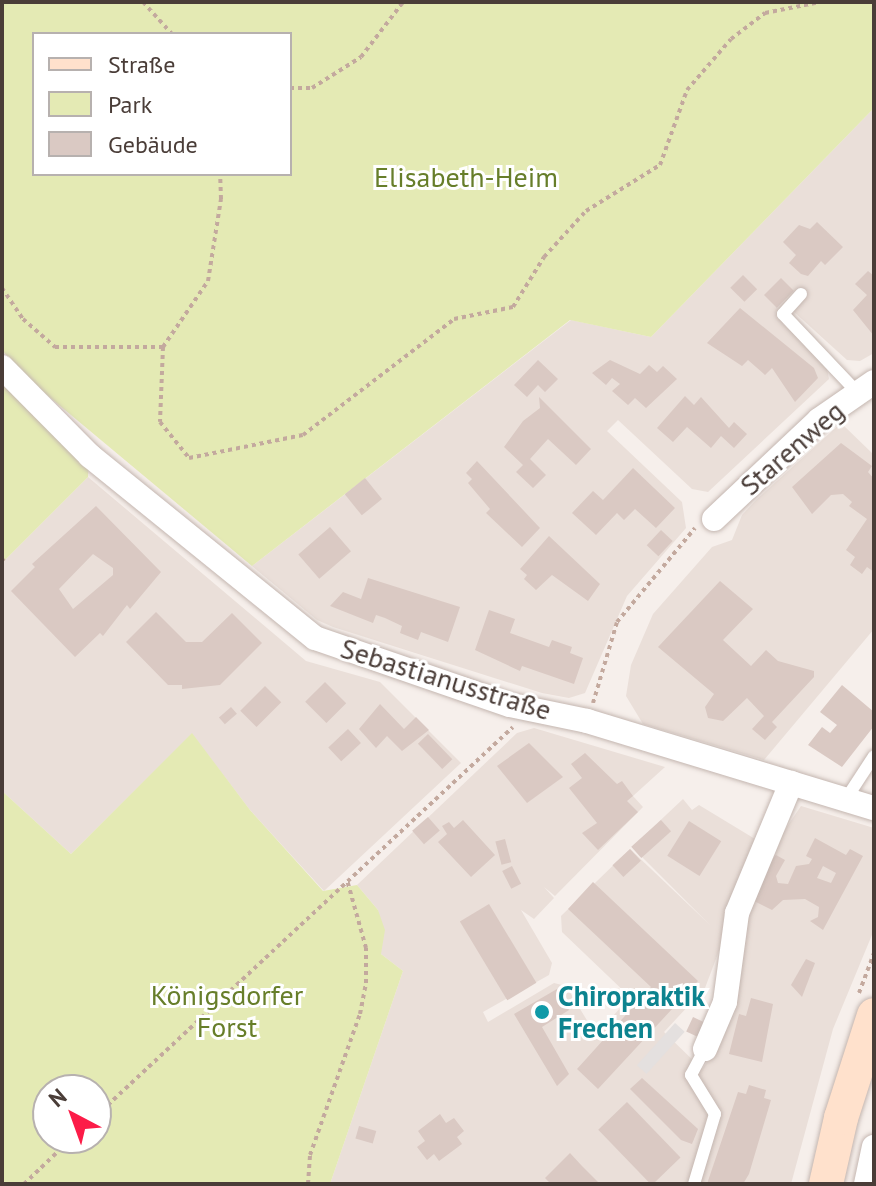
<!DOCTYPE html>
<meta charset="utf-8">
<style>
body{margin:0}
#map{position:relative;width:876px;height:1186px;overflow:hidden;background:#f6efeb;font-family:"PT Sans",sans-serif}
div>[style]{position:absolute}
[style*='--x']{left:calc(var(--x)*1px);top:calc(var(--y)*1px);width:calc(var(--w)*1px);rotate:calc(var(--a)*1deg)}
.residential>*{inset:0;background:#eadfd9}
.green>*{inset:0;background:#e4eab4}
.parking>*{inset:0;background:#e4e0df;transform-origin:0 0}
.building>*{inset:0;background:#dac9c3;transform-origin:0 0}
.path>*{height:4px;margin-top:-2px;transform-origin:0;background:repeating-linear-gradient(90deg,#c3a99e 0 4px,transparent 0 8px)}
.roads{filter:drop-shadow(0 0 2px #c4b6b0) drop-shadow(0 0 2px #c4b6b0)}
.lane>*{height:12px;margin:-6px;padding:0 6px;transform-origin:6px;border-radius:6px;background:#fff}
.street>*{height:24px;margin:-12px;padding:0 12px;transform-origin:12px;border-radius:12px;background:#fff}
.secondary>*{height:34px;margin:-17px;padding:0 17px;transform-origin:17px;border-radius:17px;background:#ffe1cc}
.dots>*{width:22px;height:22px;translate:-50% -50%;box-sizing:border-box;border:4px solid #fff;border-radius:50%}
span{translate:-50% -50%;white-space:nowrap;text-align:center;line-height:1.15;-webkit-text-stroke:6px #fff;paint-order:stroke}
.park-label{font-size:28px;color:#677e2a}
.street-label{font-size:28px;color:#4a3d38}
.culture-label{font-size:28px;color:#0d838f;font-weight:700}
.left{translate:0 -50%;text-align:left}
.frame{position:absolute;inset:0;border:4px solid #4a3d38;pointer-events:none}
.legend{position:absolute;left:32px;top:32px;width:260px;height:144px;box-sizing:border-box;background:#fff;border:2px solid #b7b1af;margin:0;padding:10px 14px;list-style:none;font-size:24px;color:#4a3d38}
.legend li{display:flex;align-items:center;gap:16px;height:40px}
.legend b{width:40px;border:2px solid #b7b1af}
.north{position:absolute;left:32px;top:1074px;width:80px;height:80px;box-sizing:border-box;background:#fff;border:2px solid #b7b1af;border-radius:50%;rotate:319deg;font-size:22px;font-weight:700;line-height:32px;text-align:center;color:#4a3d38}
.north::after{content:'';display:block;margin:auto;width:28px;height:36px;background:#fc1c48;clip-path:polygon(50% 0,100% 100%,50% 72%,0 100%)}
</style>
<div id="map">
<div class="residential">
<div style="clip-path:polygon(874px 108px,874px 353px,860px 361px,847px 360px,793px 311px,783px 324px,826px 364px,829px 379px,708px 492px,692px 489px,618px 420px,607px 431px,682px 502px,686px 528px,627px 596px,585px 693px,569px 698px,542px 693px,333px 627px,317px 620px,252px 566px,571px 320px,651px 337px)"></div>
<div style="clip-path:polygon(841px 423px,874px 455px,874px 629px,764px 760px,643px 724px,626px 696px,631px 665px,653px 614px,712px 547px,732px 540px,742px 515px,756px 500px)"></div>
<div style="clip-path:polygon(88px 477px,306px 661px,380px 682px,461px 763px,324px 891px,250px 810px,192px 734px,71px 854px,2px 791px,2px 563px)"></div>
<div style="clip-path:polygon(534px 728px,665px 767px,633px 796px,643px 807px,555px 896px,544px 887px,554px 898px,534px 919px,521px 910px,552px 963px,549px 975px,483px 1012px,488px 1022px,554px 983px,566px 986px,596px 1035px,630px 997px,562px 932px,561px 916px,630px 849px,710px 925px,632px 847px,683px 799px,692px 810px,699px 805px,760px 842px,705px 988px,664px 1032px,702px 1069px,712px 1055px,744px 914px,772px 849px,801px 806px,874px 828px,874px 930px,833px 1029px,791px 1184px,330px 1184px,403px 971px,381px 954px,378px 910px,357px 885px,517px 733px)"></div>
</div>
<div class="green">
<div style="clip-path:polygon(evenodd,2px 2px,874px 2px,874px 108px,651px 337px,570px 320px,252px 566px,23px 375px,2px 350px,2px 2px,34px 34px,290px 34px,290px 174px,34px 174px,34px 34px)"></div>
<div style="clip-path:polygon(2px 370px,89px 457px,88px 477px,2px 563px)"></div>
<div style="clip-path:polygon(evenodd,192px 733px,250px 810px,323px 891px,357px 885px,378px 910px,385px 930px,381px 954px,403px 971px,330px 1184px,2px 1184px,2px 791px,71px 854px,192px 733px,96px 1090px,96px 1138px,48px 1138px,48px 1090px,96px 1090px)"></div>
</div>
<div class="parking">
<div style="left:675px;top:1023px;width:13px;height:57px;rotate:42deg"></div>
</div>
<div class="building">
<div style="clip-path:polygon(817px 222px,843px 247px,825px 265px,821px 261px,808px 276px,801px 274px,789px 263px,796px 255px,783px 242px,799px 225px,810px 229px)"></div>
<div style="clip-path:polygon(868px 271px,874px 276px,874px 336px,853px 310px,867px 295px,855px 284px)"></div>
<div style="left:743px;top:275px;width:20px;height:18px;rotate:45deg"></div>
<div style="left:781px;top:278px;width:18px;height:24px;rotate:45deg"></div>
<div style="clip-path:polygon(740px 308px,814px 368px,818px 378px,795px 402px,772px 368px,765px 375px,748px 360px,742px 366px,707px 343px)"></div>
<div style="clip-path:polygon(538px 360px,558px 379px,545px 392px,538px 385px,527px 397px,514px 385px)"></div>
<div style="clip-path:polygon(610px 360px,640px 374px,649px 365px,657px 372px,663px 366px,677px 379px,646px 408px,635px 398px,628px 405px,612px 391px,620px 384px,612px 378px,606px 385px,592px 373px)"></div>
<div style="clip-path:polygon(685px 396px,694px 405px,701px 397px,729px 428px,734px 422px,747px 434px,734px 448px,721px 436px,711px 448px,687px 427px,673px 442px,657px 428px)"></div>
<div style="clip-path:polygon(539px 397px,591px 449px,576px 465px,548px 439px,530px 459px,546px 475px,533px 488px,516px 472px,523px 465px,504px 447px,523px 421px,540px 408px)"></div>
<div style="clip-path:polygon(841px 443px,872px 466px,868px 472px,874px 479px,874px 572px,867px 567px,862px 574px,850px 565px,855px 557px,846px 550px,867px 519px,849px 506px,852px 502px,843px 494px,831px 495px,812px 514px,792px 487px)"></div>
<div style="clip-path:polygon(477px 461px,540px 528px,522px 547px,486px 513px,490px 509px,468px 483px,472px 479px,466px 473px)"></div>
<div style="clip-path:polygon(633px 468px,675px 508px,656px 528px,635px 509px,624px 520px,617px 513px,596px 535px,572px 513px,593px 491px,603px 500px)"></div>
<div style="left:365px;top:478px;width:27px;height:26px;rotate:51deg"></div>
<div style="clip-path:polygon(evenodd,96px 506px,161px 572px,130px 609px,127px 605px,103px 636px,100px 633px,75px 657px,11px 591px,35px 567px,32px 564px,96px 506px,93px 554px,113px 568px,113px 575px,73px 609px,59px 589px,93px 554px)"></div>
<div style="left:330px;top:527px;width:32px;height:42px;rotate:49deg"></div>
<div style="left:661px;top:530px;width:16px;height:21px;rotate:43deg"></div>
<div style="clip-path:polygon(549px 536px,600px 584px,588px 601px,552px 575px,536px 590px,524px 579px,527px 575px,520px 569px)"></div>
<div style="clip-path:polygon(368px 578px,460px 607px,448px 642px,421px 632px,418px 640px,400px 633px,402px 626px,385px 618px,376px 615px,373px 623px,330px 606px,343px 592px,361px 599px)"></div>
<div style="clip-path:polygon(720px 581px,753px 609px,723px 640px,751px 666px,766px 650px,778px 661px,814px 671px,814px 677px,772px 722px,777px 727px,765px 740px,752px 729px,764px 716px,747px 698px,723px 721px,708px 718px,705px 707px,714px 694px,658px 647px)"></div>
<div style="clip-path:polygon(489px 610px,515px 619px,510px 633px,549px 647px,552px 640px,572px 647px,570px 653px,583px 658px,574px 684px,522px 666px,520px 671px,475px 650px)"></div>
<div style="clip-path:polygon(156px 612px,186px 642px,202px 642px,232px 613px,262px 643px,220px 685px,182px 689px,182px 685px,168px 685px,126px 642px)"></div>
<div style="left:325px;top:682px;width:30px;height:28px;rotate:45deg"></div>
<div style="clip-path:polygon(842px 685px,874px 712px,874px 726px,842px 767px,808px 745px,822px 727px,830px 733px,837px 725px,820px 712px)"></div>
<div style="left:265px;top:686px;width:23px;height:35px;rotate:45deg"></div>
<div style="clip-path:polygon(380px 704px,404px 729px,416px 717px,429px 730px,402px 751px,387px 736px,376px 748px,359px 729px)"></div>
<div style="left:231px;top:707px;width:9px;height:16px;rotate:49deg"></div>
<div style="left:348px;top:729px;width:19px;height:27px;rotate:47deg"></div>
<div style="left:428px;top:734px;width:35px;height:14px;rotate:46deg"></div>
<div style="clip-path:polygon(529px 743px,563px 777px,527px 803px,497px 766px)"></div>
<div style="clip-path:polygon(585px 753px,617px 784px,622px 781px,633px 796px,627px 801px,638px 812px,598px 850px,582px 833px,597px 823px,569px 788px,582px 778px,571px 764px)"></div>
<div style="left:428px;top:817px;width:18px;height:21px;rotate:49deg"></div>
<div style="clip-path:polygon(463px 820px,495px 855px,471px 877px,438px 842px,447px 834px,442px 826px,449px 822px,454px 828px)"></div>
<div style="left:661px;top:820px;width:15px;height:40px;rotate:48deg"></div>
<div style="left:689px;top:821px;width:38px;height:41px;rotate:32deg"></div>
<div style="clip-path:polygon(evenodd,815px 838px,846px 855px,850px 849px,863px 856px,823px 930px,810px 921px,818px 917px,819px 907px,805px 899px,783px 900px,772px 910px,754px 901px,771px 860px,776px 855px,785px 860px,776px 876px,778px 883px,788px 884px,796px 866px,809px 864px,812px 859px,806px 856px,815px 838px,823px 866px,836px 873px,831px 883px,817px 878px,823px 866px)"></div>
<div style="left:505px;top:839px;width:24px;height:10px;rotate:75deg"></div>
<div style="left:630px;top:849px;width:16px;height:24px;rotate:47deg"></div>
<div style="left:512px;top:866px;width:20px;height:11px;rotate:63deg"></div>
<div style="clip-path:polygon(593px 882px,698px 981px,598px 1089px,577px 1069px,651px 987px,568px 909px)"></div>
<div style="left:489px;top:904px;width:92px;height:34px;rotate:59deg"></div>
<div style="clip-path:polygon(806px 959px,815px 963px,802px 997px,791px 985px)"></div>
<div style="clip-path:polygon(557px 989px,569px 1010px,542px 1027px,569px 1074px,557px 1086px,514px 1014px)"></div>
<div style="clip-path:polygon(751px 998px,773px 1004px,762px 1062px,729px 1054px,739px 1014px,746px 1016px)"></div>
<div style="left:693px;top:1017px;width:17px;height:16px;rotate:25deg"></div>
<div style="clip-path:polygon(642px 1078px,698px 1129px,692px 1144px,681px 1140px,630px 1089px)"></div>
<div style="clip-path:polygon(749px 1085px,766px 1090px,764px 1098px,771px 1100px,749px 1174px,743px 1184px,707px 1184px,738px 1092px,746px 1094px)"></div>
<div style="left:627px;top:1102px;width:77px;height:40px;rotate:46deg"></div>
<div style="clip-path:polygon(440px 1114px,446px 1123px,454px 1118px,464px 1131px,457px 1137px,462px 1144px,439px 1161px,434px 1154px,427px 1160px,417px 1147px,425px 1141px,418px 1131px)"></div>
<div style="left:359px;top:1126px;width:18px;height:13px;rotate:16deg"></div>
<div style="clip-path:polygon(570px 1153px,582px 1166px,600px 1184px,551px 1184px,545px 1178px)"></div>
</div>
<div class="path">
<div style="--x:143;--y:2;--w:43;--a:47.8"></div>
<div style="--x:290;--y:88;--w:22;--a:0"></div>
<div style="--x:312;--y:88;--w:58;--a:-32.3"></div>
<div style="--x:361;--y:57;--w:69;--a:-52.6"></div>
<div style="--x:2;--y:288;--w:37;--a:56"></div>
<div style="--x:23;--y:319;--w:43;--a:41.2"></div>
<div style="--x:55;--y:347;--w:108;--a:0"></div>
<div style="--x:163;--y:347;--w:75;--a:92.3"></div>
<div style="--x:160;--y:422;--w:46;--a:51.1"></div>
<div style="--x:189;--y:458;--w:116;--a:-11.4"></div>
<div style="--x:303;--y:435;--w:190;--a:-37.5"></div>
<div style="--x:454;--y:319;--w:60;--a:-11.5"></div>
<div style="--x:513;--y:307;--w:59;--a:-58.2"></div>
<div style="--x:544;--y:257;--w:62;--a:-47.6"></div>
<div style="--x:586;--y:211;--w:87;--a:-31.9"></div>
<div style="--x:660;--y:165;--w:80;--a:-70.2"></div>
<div style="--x:687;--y:90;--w:67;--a:-49.2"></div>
<div style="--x:731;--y:39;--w:43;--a:-37.4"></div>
<div style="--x:765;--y:13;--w:56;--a:-11.3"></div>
<div style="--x:163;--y:347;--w:80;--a:-55.7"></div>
<div style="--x:208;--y:281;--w:83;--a:-81"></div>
<div style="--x:221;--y:199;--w:25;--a:-92"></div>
<div style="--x:2;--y:559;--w:3;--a:45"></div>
<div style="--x:593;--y:703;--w:84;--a:-73.5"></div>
<div style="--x:617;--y:622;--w:122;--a:-50.3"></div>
<div style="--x:859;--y:993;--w:43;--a:-69.4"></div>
<div style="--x:96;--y:1116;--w:570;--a:-43.01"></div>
<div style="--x:24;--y:1184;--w:66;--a:-43.8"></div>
<div style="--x:308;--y:1184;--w:29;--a:-86"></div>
<div style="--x:310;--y:1155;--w:150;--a:-70.5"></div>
<div style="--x:360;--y:1014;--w:32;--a:-79"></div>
<div style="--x:366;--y:983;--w:35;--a:-90"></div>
<div style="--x:366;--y:948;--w:71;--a:-105.6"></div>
</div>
<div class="roads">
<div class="lane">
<div style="--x:801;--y:294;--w:27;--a:132"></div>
<div style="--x:783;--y:314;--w:109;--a:46.5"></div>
<div style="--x:846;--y:799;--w:51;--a:-56.9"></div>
<div style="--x:694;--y:1184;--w:73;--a:-73.3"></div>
<div style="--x:715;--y:1114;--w:46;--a:-121.6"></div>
<div style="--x:691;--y:1075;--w:30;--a:-62"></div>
</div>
<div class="street">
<div style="--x:2;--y:367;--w:125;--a:45.3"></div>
<div style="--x:90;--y:456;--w:289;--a:39"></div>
<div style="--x:315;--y:638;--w:206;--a:19"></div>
<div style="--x:510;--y:705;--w:79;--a:11.7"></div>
<div style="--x:587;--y:721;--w:300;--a:16.9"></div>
<div style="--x:714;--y:519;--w:144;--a:-43.3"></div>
<div style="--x:819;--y:420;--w:67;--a:-34.6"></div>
<div style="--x:705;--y:1049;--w:51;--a:-66.9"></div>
<div style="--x:725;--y:1002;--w:90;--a:-82.3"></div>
<div style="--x:737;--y:913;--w:141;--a:-67.4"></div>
<div style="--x:866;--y:1184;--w:38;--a:-78"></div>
</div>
<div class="secondary">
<div style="--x:826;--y:1184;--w:68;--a:-77.2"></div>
<div style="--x:841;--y:1118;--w:108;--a:-72.2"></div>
</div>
</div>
<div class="dots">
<div style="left:542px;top:1012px;background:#0f9aa8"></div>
</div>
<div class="park-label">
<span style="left:466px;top:177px">Elisabeth-Heim</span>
<span style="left:227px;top:1011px">Königsdorfer<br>Forst</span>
</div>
<div class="street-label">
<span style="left:792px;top:448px;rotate:-41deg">Starenweg</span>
<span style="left:446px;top:679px;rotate:17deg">Sebastianusstraße</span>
</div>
<div class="culture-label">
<span class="left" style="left:558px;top:1012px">Chiropraktik<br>Frechen</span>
</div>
<div class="frame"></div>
<ul class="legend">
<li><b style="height:10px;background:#ffe1cc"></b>Straße</li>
<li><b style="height:22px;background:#e4eab4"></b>Park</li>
<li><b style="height:22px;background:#dac9c3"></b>Gebäude</li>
</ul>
<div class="north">N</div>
</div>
